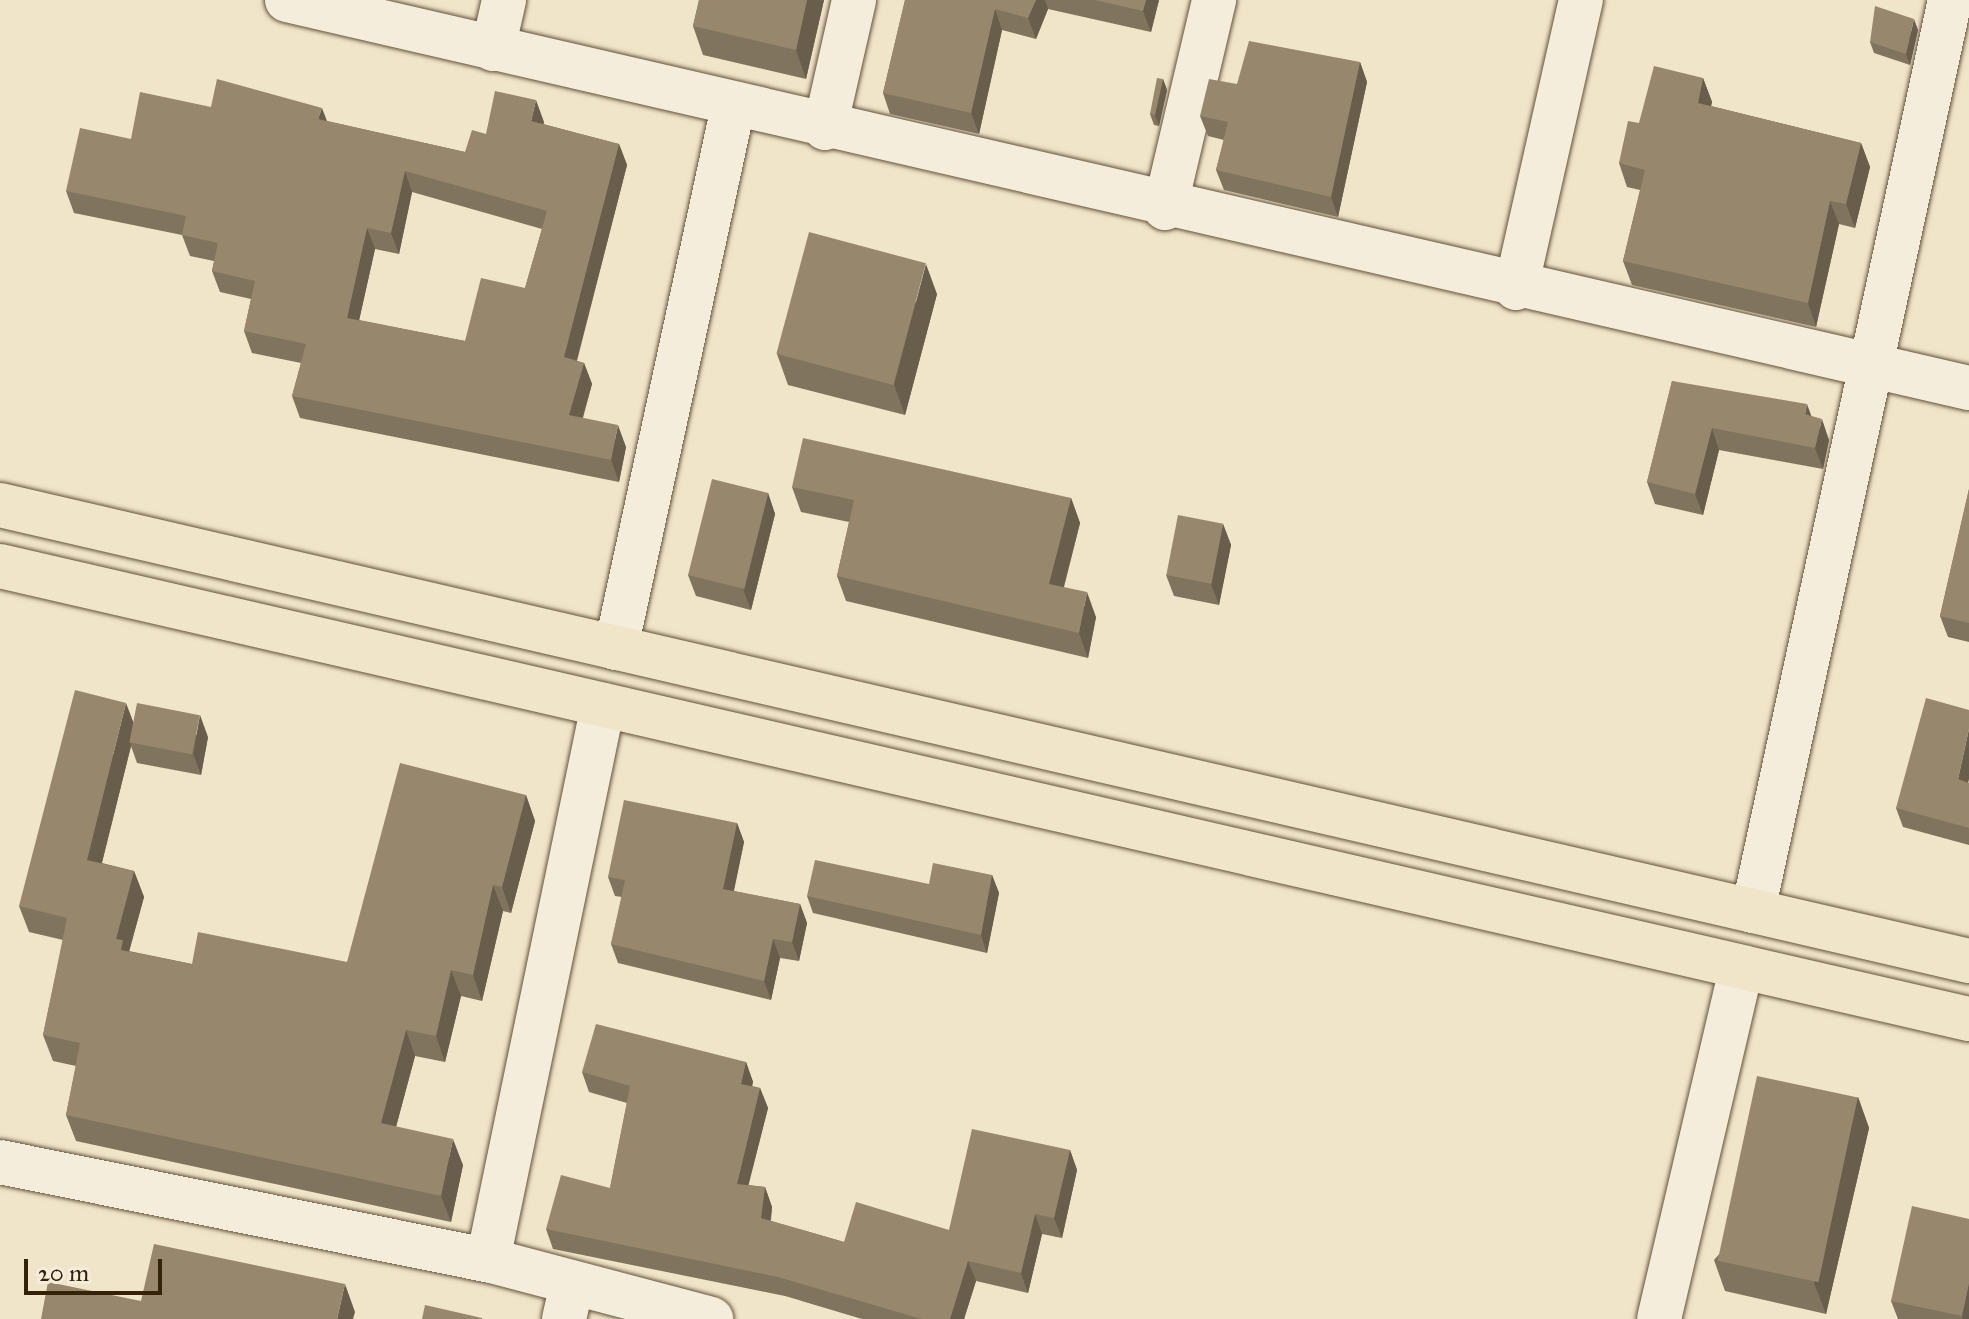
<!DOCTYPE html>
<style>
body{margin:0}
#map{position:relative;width:1969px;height:1319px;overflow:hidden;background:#f0e4c9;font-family:"IM FELL Great Primer",serif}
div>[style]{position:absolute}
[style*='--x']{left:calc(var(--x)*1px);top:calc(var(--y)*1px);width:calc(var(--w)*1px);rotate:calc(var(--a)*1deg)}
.roads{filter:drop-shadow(0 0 2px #635239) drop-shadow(0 0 2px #635239)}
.street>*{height:44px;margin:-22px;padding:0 22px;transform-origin:22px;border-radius:22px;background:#f5eddc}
.primary>*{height:44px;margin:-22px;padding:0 22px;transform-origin:22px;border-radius:22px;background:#f0e4c9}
.wall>*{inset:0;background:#81745e}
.shaded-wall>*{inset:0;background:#695e4c}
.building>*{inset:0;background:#96876d;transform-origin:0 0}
span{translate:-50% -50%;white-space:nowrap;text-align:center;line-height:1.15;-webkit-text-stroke:7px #f5eddc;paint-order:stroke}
.scale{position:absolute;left:24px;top:1259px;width:138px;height:36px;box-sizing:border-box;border:4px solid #342209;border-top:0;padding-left:10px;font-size:24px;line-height:28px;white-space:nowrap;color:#342209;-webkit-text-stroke:6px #f5eddc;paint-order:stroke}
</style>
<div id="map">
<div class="roads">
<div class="street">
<div style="--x:287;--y:0;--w:1726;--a:12.99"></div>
<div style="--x:493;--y:49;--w:50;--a:-77.3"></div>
<div style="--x:825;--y:128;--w:131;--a:-77.2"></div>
<div style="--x:1165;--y:208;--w:214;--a:-76.7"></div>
<div style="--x:1516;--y:288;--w:295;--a:-77.3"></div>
<div style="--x:616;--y:648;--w:554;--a:-77.8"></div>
<div style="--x:1753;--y:911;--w:932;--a:-77.8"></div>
<div style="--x:0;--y:1162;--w:498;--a:11.4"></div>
<div style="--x:488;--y:1260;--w:231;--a:14.8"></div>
<div style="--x:488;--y:1260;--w:567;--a:-78.29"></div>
<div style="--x:564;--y:1319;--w:36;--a:-77"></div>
<div style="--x:1659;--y:1319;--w:359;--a:-76.8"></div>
</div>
<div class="primary">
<div style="--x:0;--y:505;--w:2021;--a:13.04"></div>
<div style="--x:0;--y:566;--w:2020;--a:12.96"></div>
</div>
</div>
<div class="wall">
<div style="clip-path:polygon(699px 0,824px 0,806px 79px,703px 55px,693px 26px)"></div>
<div style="clip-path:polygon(905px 0,1159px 0,1151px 32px,1048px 9px,1036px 39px,1002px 30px,979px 134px,890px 114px,883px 93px)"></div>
<div style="clip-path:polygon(1918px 30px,1910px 65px,1874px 53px,1870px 42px)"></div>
<div style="clip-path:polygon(1360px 62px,1367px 82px,1338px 217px,1224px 190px,1216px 170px,1224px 140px,1208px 136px,1200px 116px,1237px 84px)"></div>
<div style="clip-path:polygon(1703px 78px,1712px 102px,1711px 106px,1861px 143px,1870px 167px,1855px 228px,1839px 224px,1816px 327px,1632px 285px,1623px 261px,1640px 190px,1627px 187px,1619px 163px,1639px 123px)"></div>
<div style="clip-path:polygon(1163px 79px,1167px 90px,1159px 126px,1154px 125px,1150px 114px)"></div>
<div style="clip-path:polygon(evenodd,211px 107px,327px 121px,465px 152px,486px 134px,544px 122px,543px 124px,619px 144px,627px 165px,577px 361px,584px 363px,592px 384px,583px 418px,626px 447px,619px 482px,300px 418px,292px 396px,301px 363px,252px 353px,244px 331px,251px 299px,220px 292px,212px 271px,214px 261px,190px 256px,182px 235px,74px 213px,66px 191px,131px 139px,211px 107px,412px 192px,542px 229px,525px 288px,465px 341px,359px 320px,375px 249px,399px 254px,412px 192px)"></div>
<div style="clip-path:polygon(937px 294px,905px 415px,788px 385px,777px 354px)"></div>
<div style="clip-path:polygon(1672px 381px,1811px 416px,1829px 440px,1823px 469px,1719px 450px,1703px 515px,1655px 504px,1647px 482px)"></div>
<div style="clip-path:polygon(792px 487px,1071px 498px,1080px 523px,1064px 587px,1096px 617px,1088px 658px,846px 601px,837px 576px,849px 522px,801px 512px)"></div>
<div style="clip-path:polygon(1969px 489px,1969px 642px,1948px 637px,1940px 616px)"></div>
<div style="clip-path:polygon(768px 493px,775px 514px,751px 610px,696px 596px,688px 575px)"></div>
<div style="clip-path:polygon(1223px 524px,1231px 545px,1219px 605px,1174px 596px,1166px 575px)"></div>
<div style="clip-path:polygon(133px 723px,208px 737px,201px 775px,137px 763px,131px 746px,102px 863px,134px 871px,144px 897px,129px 951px,192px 964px,347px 962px,526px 795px,535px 821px,511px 913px,503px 911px,482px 1001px,461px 996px,445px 1062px,415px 1056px,396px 1127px,463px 1165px,451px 1222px,76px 1141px,66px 1115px,76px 1066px,53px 1061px,43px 1035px,63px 940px,29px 932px,19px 906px)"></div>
<div style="clip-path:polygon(1969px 783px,1969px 845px,1903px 827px,1896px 808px)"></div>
<div style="clip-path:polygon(737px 823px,744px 842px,734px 891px,800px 904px,807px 923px,799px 961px,780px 958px,771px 1000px,618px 963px,611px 944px,622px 897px,615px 896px,608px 877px)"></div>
<div style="clip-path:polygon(992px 875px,999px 893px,987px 953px,813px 913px,807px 896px,929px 884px)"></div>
<div style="clip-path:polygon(746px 1062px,753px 1082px,752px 1086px,760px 1088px,768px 1108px,748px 1185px,765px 1187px,772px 1207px,771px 1221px,844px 1242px,949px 1230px,1070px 1150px,1077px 1170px,1062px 1238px,1042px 1234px,1028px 1293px,976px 1281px,964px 1319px,862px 1319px,785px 1296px,553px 1249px,546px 1229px,610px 1188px,627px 1103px,589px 1092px,582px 1072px)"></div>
<div style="clip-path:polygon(1858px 1097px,1869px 1128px,1826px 1314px,1725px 1291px,1714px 1260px)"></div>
<div style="clip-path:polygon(1969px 1219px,1969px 1319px,1898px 1319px,1891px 1301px)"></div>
</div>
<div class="shaded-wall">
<div style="clip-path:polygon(807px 0,824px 0,806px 79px,796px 50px)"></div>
<div style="clip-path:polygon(1036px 0,1045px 0,1048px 9px,1036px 39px,1028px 18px)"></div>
<div style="clip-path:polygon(1146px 0,1159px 0,1151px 32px,1143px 11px)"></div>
<div style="clip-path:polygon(995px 9px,1002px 30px,979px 134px,971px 113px)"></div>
<div style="clip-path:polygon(1914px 19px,1918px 30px,1910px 65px,1906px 54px)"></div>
<div style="clip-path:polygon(1360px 62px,1367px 82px,1338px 217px,1331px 197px)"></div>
<div style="clip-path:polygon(1703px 78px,1712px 102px,1706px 127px,1698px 103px)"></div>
<div style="clip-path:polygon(1163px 79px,1167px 90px,1159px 126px,1155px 115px)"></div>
<div style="clip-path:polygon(536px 100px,544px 122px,539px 142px,531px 121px)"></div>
<div style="clip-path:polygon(322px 108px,330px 129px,318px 119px)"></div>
<div style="clip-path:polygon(1861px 143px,1870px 167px,1855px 228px,1846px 204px)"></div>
<div style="clip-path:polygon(619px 144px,627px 165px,572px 378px,564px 357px)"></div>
<div style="clip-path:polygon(405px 171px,412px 192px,399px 254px,391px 233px)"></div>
<div style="clip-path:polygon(1830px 201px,1839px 224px,1816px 327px,1808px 303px)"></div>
<div style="clip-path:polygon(367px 228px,375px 249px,355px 339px,347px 318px)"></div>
<div style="clip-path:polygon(926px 264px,937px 294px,905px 415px,894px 385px)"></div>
<div style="clip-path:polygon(584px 363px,592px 384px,577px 436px,569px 415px)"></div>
<div style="clip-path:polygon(1807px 404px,1815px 426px,1805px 414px)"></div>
<div style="clip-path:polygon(1822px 419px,1829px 440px,1823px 469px,1815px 448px)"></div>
<div style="clip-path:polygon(618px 425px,626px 447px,619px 482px,611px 460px)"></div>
<div style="clip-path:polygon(1712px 428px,1719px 450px,1703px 515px,1695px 494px)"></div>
<div style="clip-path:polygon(768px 493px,775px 514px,751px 610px,743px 589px)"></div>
<div style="clip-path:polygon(1071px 498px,1080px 523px,1058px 609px,1049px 584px)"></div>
<div style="clip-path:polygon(1223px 524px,1231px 545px,1219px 605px,1211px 584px)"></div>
<div style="clip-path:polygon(1087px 592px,1096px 617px,1088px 658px,1079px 633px)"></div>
<div style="clip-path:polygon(126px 703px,136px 729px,130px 742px,131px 746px,96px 886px,87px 860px)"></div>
<div style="clip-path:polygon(200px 715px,208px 737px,201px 775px,193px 754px)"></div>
<div style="clip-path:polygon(1969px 729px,1969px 779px,1965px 798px,1958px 779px)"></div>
<div style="clip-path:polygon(526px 795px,535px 821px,511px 913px,502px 887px)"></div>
<div style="clip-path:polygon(737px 823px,744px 842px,730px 908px,723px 889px)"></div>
<div style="clip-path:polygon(134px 871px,144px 897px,126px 963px,116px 939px)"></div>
<div style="clip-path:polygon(992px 875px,999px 893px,987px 953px,981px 935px)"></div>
<div style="clip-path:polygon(493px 885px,503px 911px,482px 1001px,473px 975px)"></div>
<div style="clip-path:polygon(800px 904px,807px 923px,799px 961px,792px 942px)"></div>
<div style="clip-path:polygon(773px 939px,780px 958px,771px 1000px,764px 981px)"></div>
<div style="clip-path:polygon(451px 970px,461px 996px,445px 1062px,436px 1036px)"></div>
<div style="clip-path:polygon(406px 1030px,415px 1056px,390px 1149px,381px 1123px)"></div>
<div style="clip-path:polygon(746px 1062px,753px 1082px,748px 1103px,741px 1084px)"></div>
<div style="clip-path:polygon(760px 1088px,768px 1108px,744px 1203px,737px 1184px)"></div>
<div style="clip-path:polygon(1858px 1097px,1869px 1128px,1826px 1314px,1814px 1283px)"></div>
<div style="clip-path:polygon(453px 1139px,463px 1165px,451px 1222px,441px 1196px)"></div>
<div style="clip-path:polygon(1070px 1150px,1077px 1170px,1062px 1238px,1054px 1218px)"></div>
<div style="clip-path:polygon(765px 1187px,772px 1207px,768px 1238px,761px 1218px)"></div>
<div style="clip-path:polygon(1035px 1214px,1042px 1234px,1028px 1293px,1021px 1273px)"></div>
<div style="clip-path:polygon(968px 1261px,976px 1281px,964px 1319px,950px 1319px)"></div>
<div style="clip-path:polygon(1969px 1283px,1969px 1319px,1963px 1319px,1962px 1316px)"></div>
<div style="clip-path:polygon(345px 1284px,355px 1312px,353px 1319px,337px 1319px)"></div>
</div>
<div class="building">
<div style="clip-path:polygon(699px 0,807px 0,796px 50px,693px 26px)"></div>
<div style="clip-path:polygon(905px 0,1036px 0,1028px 18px,995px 9px,971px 113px,883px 93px)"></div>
<div style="clip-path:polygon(1095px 0,1146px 0,1143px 11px)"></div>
<div style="clip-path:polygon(1875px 6px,1914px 19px,1906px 54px,1870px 42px)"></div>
<div style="clip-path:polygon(1249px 41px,1360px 62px,1331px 197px,1216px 170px,1228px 122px,1200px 116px,1209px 79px,1237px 84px)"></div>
<div style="clip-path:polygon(1654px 66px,1703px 78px,1698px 103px,1861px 143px,1846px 204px,1830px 201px,1808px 303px,1623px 261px,1645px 170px,1619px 163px,1628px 121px,1639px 123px)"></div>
<div style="clip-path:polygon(1157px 78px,1163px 79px,1155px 115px,1150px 114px)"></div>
<div style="clip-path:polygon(evenodd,217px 79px,322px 108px,318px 119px,465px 152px,472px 130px,486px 134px,495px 91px,536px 100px,531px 121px,619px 144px,564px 357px,584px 363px,569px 415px,618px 425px,611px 460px,292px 396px,306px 344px,244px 331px,255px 281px,212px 271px,218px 243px,182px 235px,186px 216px,66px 191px,80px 128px,131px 139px,140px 92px,211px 107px,217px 79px,405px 171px,547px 211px,525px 288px,481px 278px,465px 341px,347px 318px,367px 228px,391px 233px,405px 171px)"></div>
<div style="left:809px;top:232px;width:121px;height:126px;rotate:15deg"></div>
<div style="clip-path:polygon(1672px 381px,1807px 404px,1805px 414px,1822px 419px,1815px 448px,1712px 428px,1695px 494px,1647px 482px)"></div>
<div style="clip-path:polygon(803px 438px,1071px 498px,1049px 584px,1087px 592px,1079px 633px,837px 576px,854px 500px,792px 487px)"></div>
<div style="left:712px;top:479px;width:58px;height:99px;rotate:14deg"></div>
<div style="clip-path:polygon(1969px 489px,1969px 623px,1940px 616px)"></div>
<div style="left:1178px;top:515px;width:46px;height:61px;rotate:11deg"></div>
<div style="clip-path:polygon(75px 690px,126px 703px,87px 860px,134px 871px,116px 939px,123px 940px,121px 950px,192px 964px,198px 932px,347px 962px,400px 763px,526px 795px,502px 887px,493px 885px,473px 975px,451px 970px,436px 1036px,406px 1030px,381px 1123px,453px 1139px,441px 1196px,66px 1115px,80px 1043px,43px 1035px,67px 918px,19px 906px)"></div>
<div style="clip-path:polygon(1926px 698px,1969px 710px,1969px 729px,1958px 779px,1969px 783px,1969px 828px,1896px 808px)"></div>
<div style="left:137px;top:703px;width:64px;height:40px;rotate:11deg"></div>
<div style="clip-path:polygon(624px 800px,737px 823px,723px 889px,800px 904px,792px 942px,773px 939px,764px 981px,611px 944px,625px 880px,608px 877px)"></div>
<div style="clip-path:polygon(815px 860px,929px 884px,933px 863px,992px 875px,981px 935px,807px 896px)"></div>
<div style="clip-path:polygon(596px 1024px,746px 1062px,741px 1084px,760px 1088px,737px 1184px,765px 1187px,761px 1218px,844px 1242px,856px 1202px,949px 1230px,972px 1129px,1070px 1150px,1054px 1218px,1035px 1214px,1021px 1273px,968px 1261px,950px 1319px,922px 1319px,778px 1277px,546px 1229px,561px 1175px,610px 1188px,630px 1086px,582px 1072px)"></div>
<div style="left:1757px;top:1076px;width:103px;height:189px;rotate:12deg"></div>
<div style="clip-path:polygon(1912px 1206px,1969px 1219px,1969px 1283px,1962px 1316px,1891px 1301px)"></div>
<div style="clip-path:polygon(154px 1244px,345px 1284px,337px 1319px,41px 1319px,48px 1282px,141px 1301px)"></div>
<div style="clip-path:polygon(425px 1305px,482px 1318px,482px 1319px,422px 1319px)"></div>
</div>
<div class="scale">20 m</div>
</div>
